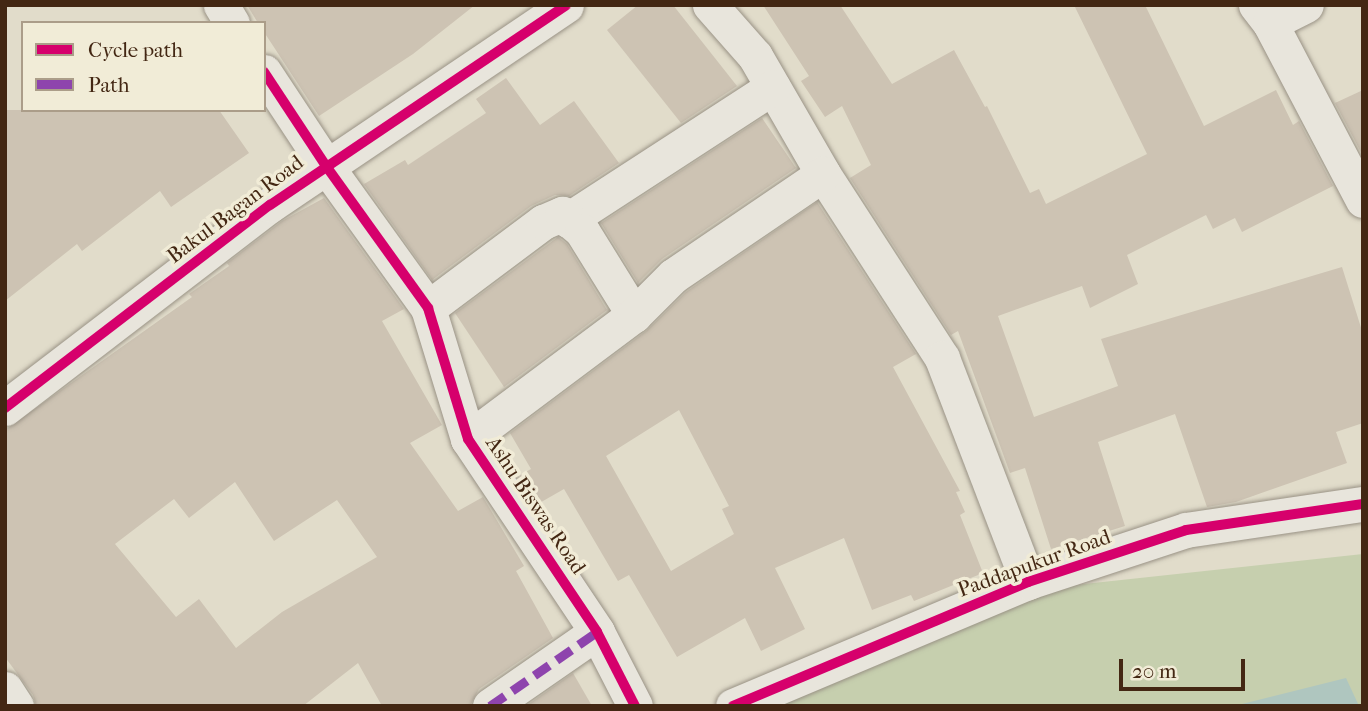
<!DOCTYPE html>
<style>
body{margin:0}
#map{position:relative;width:1368px;height:711px;overflow:hidden;background:#e1dcca;font-family:"IM FELL French Canon",serif}
div>[style]{position:absolute}
[style*='--x']{left:calc(var(--x)*1px);top:calc(var(--y)*1px);width:calc(var(--w)*1px);rotate:calc(var(--a)*1deg)}
.green>*{inset:0;background:#c6cfae}
.water>*{inset:0;background:#afc6bf}
.building>*{inset:0;background:#cdc3b3}
.roads{filter:drop-shadow(0 0 2px #999285) drop-shadow(0 0 2px #999285)}
.minor>*{height:35px;margin:-17.5px;padding:0 17.5px;transform-origin:17.5px;border-radius:17.5px;background:#e8e5dc}
.quiet>*{height:9px;margin-top:-4.5px;transform-origin:0;background:repeating-linear-gradient(90deg,#8e44ad 0 18px,transparent 0 27px)}
.cycleway>*{height:10px;margin:-5px;padding:0 5px;transform-origin:5px;border-radius:5px;background:#d6006c}
span{translate:-50% -50%;white-space:nowrap;text-align:center;line-height:1.15;-webkit-text-stroke:7px #f1ecd7;paint-order:stroke}
.street-label{font-size:21px;color:#432713}
.frame{position:absolute;inset:0;border:7px solid #432713;pointer-events:none}
.legend{position:absolute;left:21px;top:21px;width:245px;height:91px;box-sizing:border-box;background:#f1ecd7;border:2px solid #ab9d89;margin:0;padding:9px 12px;list-style:none;font-size:21px;color:#432713}
.legend li{display:flex;align-items:center;gap:14px;height:35px}
.legend b{width:35px;border:2px solid #ab9d89}
.scale{position:absolute;left:1119px;top:659px;width:126px;height:32px;box-sizing:border-box;border:4px solid #432713;border-top:0;padding-left:9px;font-size:21px;line-height:24px;white-space:nowrap;color:#432713;-webkit-text-stroke:5px #f1ecd7;paint-order:stroke}
</style>
<div id="map">
<div class="green">
<div style="clip-path:polygon(1363px 554px,1363px 706px,748px 706px,1047px 588px)"></div>
</div>
<div class="water">
<div style="clip-path:polygon(1346px 678px,1359px 706px,1234px 706px)"></div>
</div>
<div class="building">
<div style="clip-path:polygon(247px 5px,475px 5px,413px 54px,319px 116px,264px 32px,264px 23px,258px 23px)"></div>
<div style="clip-path:polygon(638px 5px,673px 5px,737px 86px,681px 123px,607px 30px)"></div>
<div style="clip-path:polygon(763px 5px,840px 5px,892px 84px,954px 50px,985px 107px,987px 106px,1030px 193px,1039px 189px,1046px 204px,1147px 154px,1074px 5px,1145px 5px,1204px 126px,1276px 90px,1293px 125px,1299px 121px,1333px 186px,1242px 232px,1235px 218px,1213px 229px,1206px 215px,1127px 255px,1138px 284px,1090px 308px,1082px 286px,998px 316px,1034px 417px,1118px 386px,1101px 339px,1342px 267px,1363px 334px,1363px 423px,1336px 432px,1347px 463px,1236px 502px,1207px 507px,1175px 414px,1098px 442px,1125px 526px,1051px 549px,1025px 468px,1010px 473px,958px 331px,951px 335px,850px 178px,871px 165px,842px 106px,825px 117px,801px 81px,809px 76px)"></div>
<div style="clip-path:polygon(506px 78px,540px 125px,574px 101px,619px 163px,569px 196px,555px 195px,531px 206px,432px 280px,364px 184px,405px 160px,408px 165px,486px 113px,476px 99px)"></div>
<div style="clip-path:polygon(1363px 90px,1363px 156px,1335px 103px)"></div>
<div style="clip-path:polygon(5px 110px,219px 110px,249px 153px,171px 207px,160px 191px,82px 251px,77px 244px,5px 301px)"></div>
<div style="clip-path:polygon(762px 118px,796px 168px,662px 259px,638px 283px,601px 223px)"></div>
<div style="clip-path:polygon(evenodd,324px 198px,404px 309px,382px 321px,442px 425px,410px 443px,458px 511px,483px 497px,524px 566px,516px 571px,553px 638px,479px 689px,470px 706px,382px 706px,358px 663px,303px 706px,36px 706px,33px 695px,5px 657px,5px 430px,192px 297px,189px 294px,229px 266px,227px 263px,282px 221px,324px 198px,235px 482px,274px 541px,337px 500px,377px 557px,282px 612px,236px 648px,199px 599px,176px 617px,115px 544px,174px 499px,189px 518px,235px 482px)"></div>
<div style="clip-path:polygon(evenodd,817px 202px,916px 354px,893px 367px,960px 491px,956px 492px,965px 512px,960px 515px,983px 573px,914px 601px,911px 595px,872px 610px,844px 538px,775px 568px,805px 629px,761px 651px,745px 618px,677px 657px,629px 575px,618px 581px,564px 489px,536px 505px,517px 477px,531px 469px,510px 433px,646px 331px,686px 292px,817px 202px,679px 410px,729px 506px,722px 509px,734px 534px,671px 571px,606px 456px,679px 410px)"></div>
<div style="clip-path:polygon(558px 237px,567px 244px,607px 310px,504px 387px,455px 313px)"></div>
<div style="clip-path:polygon(573px 673px,592px 706px,526px 706px)"></div>
</div>
<div class="roads">
<div class="minor">
<div style="--x:221;--y:5;--w:21;--a:59"></div>
<div style="--x:710;--y:5;--w:68;--a:48.6"></div>
<div style="--x:755;--y:56;--w:136;--a:60"></div>
<div style="--x:823;--y:174;--w:219;--a:57.1"></div>
<div style="--x:942;--y:358;--w:240;--a:69"></div>
<div style="--x:1256;--y:5;--w:23;--a:52"></div>
<div style="--x:1270;--y:23;--w:200;--a:62.3"></div>
<div style="--x:1270;--y:23;--w:40;--a:-26.6"></div>
<div style="--x:264;--y:72;--w:113;--a:56.6"></div>
<div style="--x:326;--y:166;--w:175;--a:54.3"></div>
<div style="--x:428;--y:308;--w:137;--a:73"></div>
<div style="--x:468;--y:439;--w:232;--a:56.2"></div>
<div style="--x:597;--y:632;--w:83;--a:62.8"></div>
<div style="--x:568;--y:220;--w:244;--a:-33"></div>
<div style="--x:428;--y:308;--w:144;--a:-36.8"></div>
<div style="--x:543;--y:222;--w:21;--a:-23"></div>
<div style="--x:562;--y:214;--w:26;--a:40"></div>
<div style="--x:582;--y:231;--w:99;--a:58.2"></div>
<div style="--x:5;--y:408;--w:334;--a:-37.5"></div>
<div style="--x:270;--y:205;--w:357;--a:-34"></div>
<div style="--x:468;--y:439;--w:207;--a:-36.8"></div>
<div style="--x:634;--y:315;--w:55;--a:-45"></div>
<div style="--x:673;--y:276;--w:181;--a:-34.2"></div>
<div style="--x:5;--y:689;--w:20;--a:57"></div>
<div style="--x:490;--y:706;--w:130;--a:-34.7"></div>
<div style="--x:733;--y:706;--w:320;--a:-22.8"></div>
<div style="--x:1028;--y:582;--w:166;--a:-18.2"></div>
<div style="--x:1186;--y:530;--w:179;--a:-8.4"></div>
</div>
</div>
<div class="quiet">
<div style="--x:490;--y:706;--w:130;--a:-34.7"></div>
</div>
<div class="cycleway">
<div style="--x:264;--y:72;--w:113;--a:56.6"></div>
<div style="--x:326;--y:166;--w:175;--a:54.3"></div>
<div style="--x:428;--y:308;--w:137;--a:73"></div>
<div style="--x:468;--y:439;--w:232;--a:56.2"></div>
<div style="--x:597;--y:632;--w:83;--a:62.8"></div>
<div style="--x:5;--y:408;--w:334;--a:-37.5"></div>
<div style="--x:270;--y:205;--w:357;--a:-34"></div>
<div style="--x:733;--y:706;--w:320;--a:-22.8"></div>
<div style="--x:1028;--y:582;--w:166;--a:-18.2"></div>
<div style="--x:1186;--y:530;--w:179;--a:-8.4"></div>
</div>
<div class="street-label">
<span style="left:235px;top:209px;rotate:-37deg">Bakul Bagan Road</span>
<span style="left:536px;top:505px;rotate:56deg">Ashu Biswas Road</span>
<span style="left:1034px;top:563px;rotate:-20deg">Paddapukur Road</span>
</div>
<div class="frame"></div>
<ul class="legend">
<li><b style="height:9px;background:#d6006c"></b>Cycle path</li>
<li><b style="height:9px;background:#8e44ad"></b>Path</li>
</ul>
<div class="scale">20 m</div>
</div>
